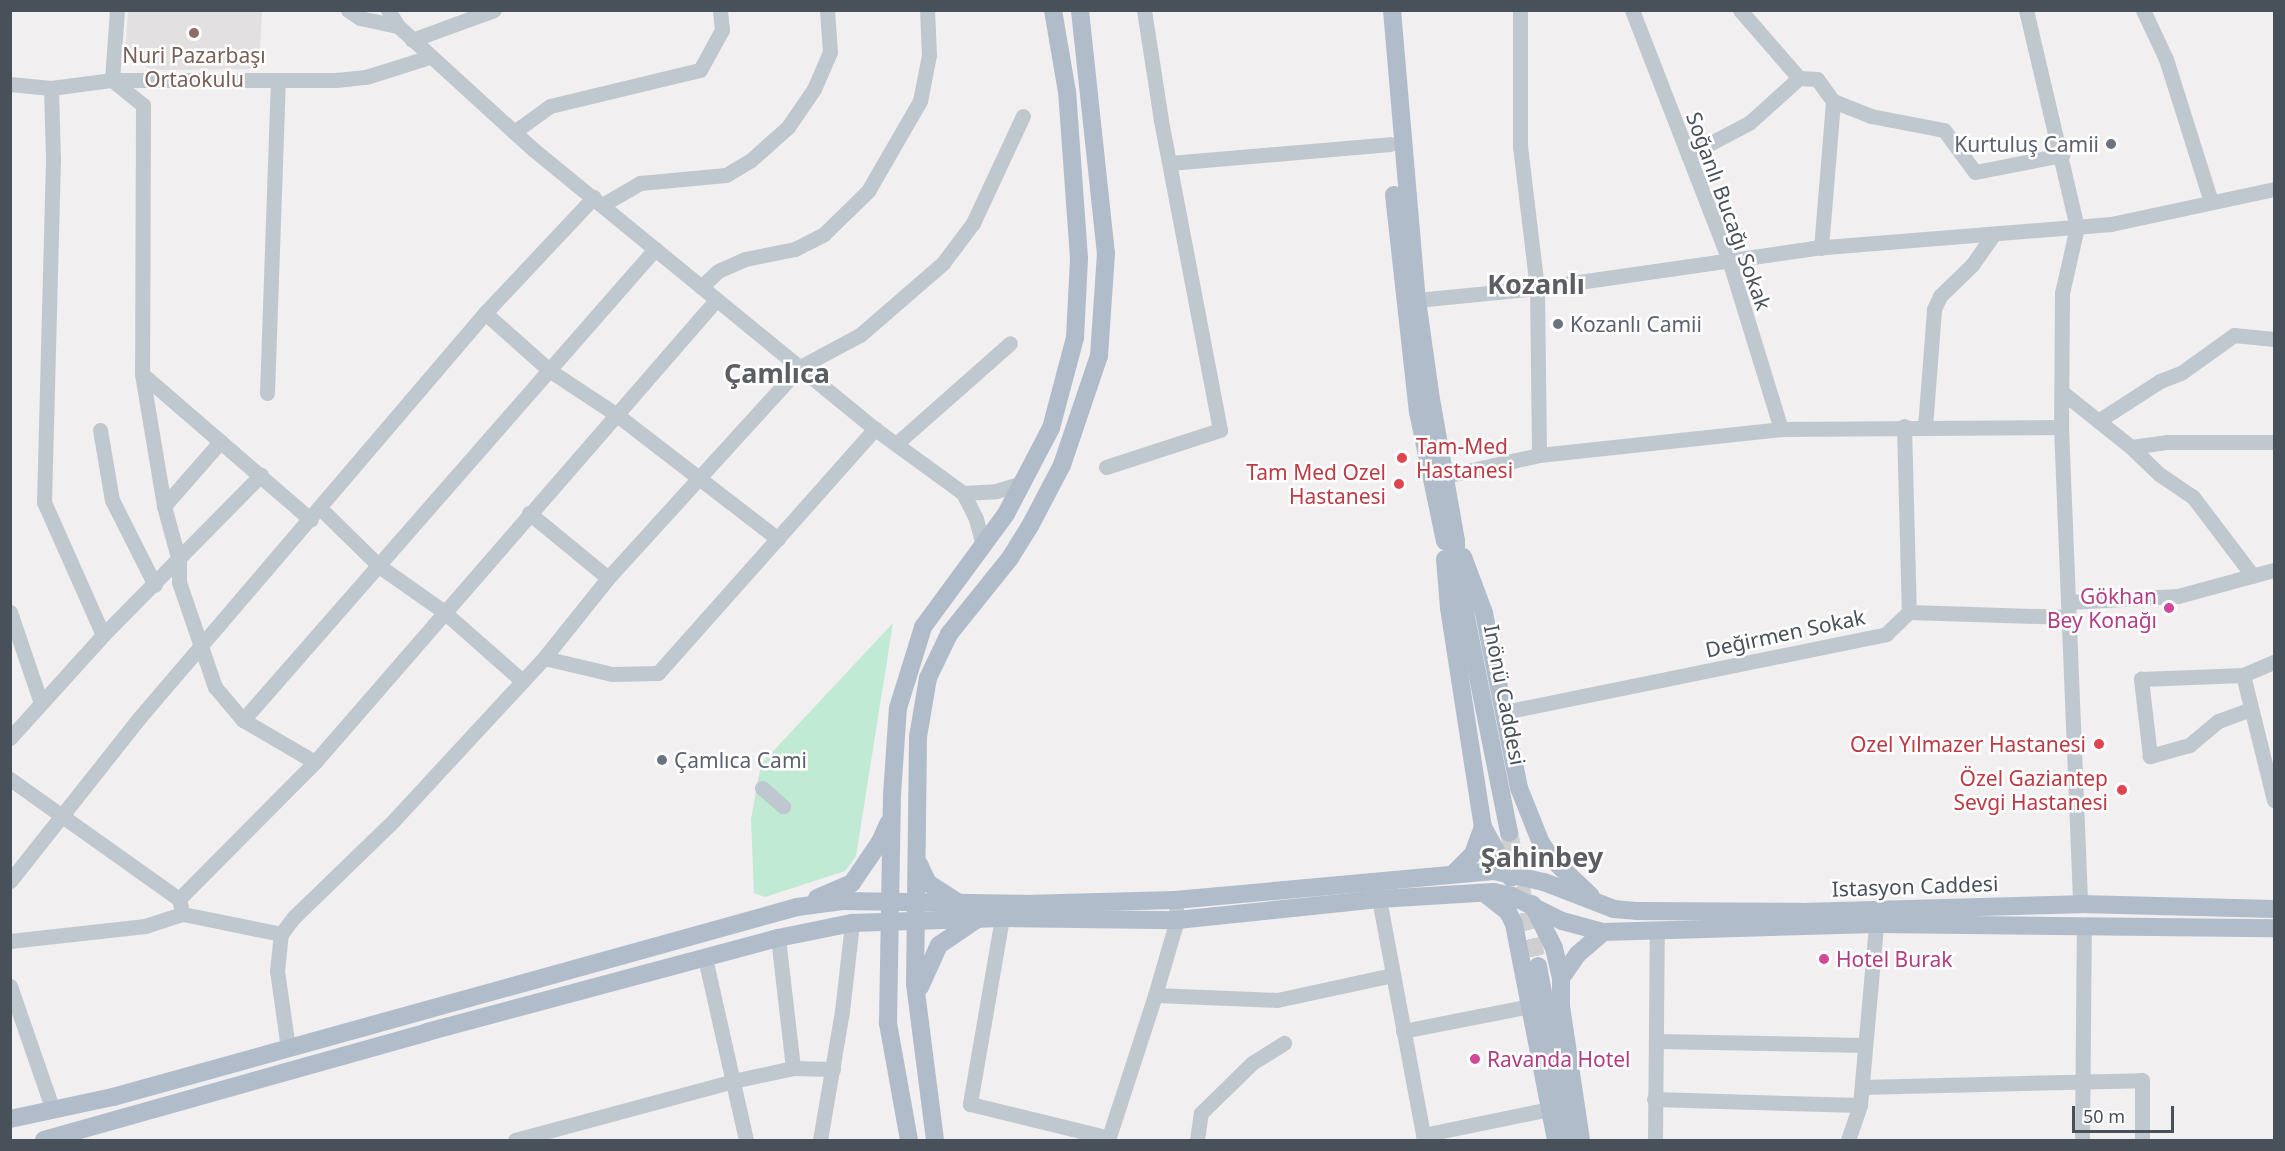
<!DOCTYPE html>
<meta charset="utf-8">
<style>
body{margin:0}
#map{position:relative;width:2285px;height:1151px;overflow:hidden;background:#f1efef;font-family:"Noto Sans",sans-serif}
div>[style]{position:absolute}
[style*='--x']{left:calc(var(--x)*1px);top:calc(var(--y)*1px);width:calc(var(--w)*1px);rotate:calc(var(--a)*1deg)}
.education>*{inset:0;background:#e2e0e0}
.green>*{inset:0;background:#c1ead5}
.major-tunnel>*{height:18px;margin-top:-9px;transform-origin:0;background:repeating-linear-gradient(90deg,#cfcfd1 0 18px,transparent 0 27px)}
.minor>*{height:15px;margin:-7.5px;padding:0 7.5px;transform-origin:7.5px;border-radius:7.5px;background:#c0c8cf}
.major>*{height:18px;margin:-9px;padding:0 9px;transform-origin:9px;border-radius:9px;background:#b1bccb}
.dots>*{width:16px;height:16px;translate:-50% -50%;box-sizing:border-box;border:3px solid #fff;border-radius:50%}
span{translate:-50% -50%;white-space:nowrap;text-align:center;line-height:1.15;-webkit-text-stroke:5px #fff;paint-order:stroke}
.education-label{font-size:21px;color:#785e54}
.worship-label{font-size:21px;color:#5b616d}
.right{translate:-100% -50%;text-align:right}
.left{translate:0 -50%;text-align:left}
.street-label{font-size:21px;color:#48505a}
.health-label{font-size:21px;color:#be3a42}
.hotel-label{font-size:21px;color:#b23c85}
.district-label{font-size:27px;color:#5c5e63;font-weight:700}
.frame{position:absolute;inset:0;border:12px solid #48505a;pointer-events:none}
.scale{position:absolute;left:2072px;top:1106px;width:102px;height:27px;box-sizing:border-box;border:3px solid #48505a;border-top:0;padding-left:8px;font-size:18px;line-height:21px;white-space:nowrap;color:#48505a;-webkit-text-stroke:4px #fff;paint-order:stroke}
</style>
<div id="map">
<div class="education">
<div style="clip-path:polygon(128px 11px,262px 11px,259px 69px,152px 70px,125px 55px)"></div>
</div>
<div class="green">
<div style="clip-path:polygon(893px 623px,856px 856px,845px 871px,765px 897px,754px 893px,751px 819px,761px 764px)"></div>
</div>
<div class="major-tunnel">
<div style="--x:1509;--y:833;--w:136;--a:77.7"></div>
</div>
<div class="minor">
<div style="--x:117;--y:10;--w:70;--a:94.1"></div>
<div style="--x:112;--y:80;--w:40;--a:39"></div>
<div style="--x:143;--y:105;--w:269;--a:90.2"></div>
<div style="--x:142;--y:374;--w:134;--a:80.5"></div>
<div style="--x:164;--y:506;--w:57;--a:74.7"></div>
<div style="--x:179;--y:561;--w:21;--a:90"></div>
<div style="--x:179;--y:582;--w:111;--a:71.1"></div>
<div style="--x:215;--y:687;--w:43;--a:49.7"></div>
<div style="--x:243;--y:720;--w:83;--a:30.3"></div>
<div style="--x:348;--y:10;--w:14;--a:34"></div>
<div style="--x:360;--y:18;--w:39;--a:12"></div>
<div style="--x:388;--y:10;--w:19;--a:58"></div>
<div style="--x:398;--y:26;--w:184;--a:42.4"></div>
<div style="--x:534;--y:150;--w:441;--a:39.3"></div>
<div style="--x:875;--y:429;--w:109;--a:36"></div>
<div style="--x:963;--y:493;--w:29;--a:63"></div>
<div style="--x:976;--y:519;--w:28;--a:75"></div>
<div style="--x:1520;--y:10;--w:136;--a:90"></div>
<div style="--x:1520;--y:146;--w:143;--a:83.2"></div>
<div style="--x:1537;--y:288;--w:167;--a:89.3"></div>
<div style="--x:1632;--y:10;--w:268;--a:68.8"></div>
<div style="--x:1729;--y:260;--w:177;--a:72.9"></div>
<div style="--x:1740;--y:10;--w:90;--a:49.1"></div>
<div style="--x:1799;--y:78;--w:18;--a:3"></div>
<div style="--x:1817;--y:79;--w:27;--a:54"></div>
<div style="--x:1833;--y:101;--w:41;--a:21.5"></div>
<div style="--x:1871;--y:116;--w:74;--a:10.9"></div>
<div style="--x:1944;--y:130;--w:52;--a:53.6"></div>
<div style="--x:1975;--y:172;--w:89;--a:-11.1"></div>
<div style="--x:2026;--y:10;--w:223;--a:76.8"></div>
<div style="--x:2077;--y:227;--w:68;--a:102.8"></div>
<div style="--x:2062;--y:293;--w:134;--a:90.4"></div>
<div style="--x:2061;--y:427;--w:477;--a:87.7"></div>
<div style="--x:2143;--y:10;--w:54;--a:64.9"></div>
<div style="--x:2166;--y:59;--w:150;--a:72.5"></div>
<div style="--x:412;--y:40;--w:87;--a:-20.1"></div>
<div style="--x:10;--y:84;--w:41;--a:5.6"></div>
<div style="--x:51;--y:88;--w:62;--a:-7.5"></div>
<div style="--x:112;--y:80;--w:224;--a:0"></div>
<div style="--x:336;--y:80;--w:30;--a:-6"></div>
<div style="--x:366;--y:77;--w:67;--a:-17.4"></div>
<div style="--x:51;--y:88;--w:71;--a:88.4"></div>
<div style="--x:53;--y:159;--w:343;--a:91.5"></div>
<div style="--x:44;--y:502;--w:145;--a:66.1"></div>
<div style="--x:514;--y:132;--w:44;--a:-35.8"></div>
<div style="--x:550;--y:106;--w:154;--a:-13.5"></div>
<div style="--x:700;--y:70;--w:46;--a:-61.2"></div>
<div style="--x:722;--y:30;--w:20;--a:-96"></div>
<div style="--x:1688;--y:155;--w:69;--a:-27.7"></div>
<div style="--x:1749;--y:123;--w:67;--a:-42"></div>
<div style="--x:1170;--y:163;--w:221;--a:-4.9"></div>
<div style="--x:602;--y:205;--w:44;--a:-30.1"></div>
<div style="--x:640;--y:183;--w:86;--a:-5.3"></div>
<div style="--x:726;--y:175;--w:29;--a:-31"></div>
<div style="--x:751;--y:160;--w:50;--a:-41.7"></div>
<div style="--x:788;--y:127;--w:46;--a:-55.6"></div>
<div style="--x:814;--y:89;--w:40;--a:-66.6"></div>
<div style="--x:830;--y:52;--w:42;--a:-94.1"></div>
<div style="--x:1821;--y:248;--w:147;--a:-85.3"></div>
<div style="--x:701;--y:287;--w:23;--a:-43"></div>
<div style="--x:718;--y:271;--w:30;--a:-24"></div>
<div style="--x:745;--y:259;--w:51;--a:-11.3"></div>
<div style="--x:795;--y:249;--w:33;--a:-27"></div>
<div style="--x:824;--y:234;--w:62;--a:-44.3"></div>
<div style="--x:868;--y:191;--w:104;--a:-60"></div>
<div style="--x:920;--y:101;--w:47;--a:-78.9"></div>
<div style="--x:929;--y:55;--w:45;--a:-92.5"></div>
<div style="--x:1417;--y:300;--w:121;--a:-5.7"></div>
<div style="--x:1537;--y:288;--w:279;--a:-8.2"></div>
<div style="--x:1813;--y:248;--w:299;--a:-4.6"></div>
<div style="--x:2111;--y:224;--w:167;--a:-12.1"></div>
<div style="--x:485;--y:313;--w:86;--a:41.7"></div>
<div style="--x:549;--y:370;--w:82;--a:33.5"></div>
<div style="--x:617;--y:415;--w:203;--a:37.6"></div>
<div style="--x:142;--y:374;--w:223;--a:40.8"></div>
<div style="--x:2062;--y:392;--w:88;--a:38.6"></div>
<div style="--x:2131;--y:447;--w:39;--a:44"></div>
<div style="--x:2159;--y:474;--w:41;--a:34.1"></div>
<div style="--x:2193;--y:497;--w:99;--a:52.8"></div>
<div style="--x:267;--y:393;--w:311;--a:-88"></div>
<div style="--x:2098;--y:421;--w:74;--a:-32.8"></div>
<div style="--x:2160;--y:381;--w:22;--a:-21"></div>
<div style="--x:2181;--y:373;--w:65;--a:-35.6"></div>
<div style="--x:2234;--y:335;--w:40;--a:5.7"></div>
<div style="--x:1904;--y:426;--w:186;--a:88.5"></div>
<div style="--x:1925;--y:427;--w:118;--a:-85.6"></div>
<div style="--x:1934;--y:309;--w:14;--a:-65"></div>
<div style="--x:1940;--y:296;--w:45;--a:-44.1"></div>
<div style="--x:1972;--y:265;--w:35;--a:-55"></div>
<div style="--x:100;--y:430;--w:71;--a:80.3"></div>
<div style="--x:112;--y:500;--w:95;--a:63.2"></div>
<div style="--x:896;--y:444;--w:152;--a:-41.5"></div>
<div style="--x:2131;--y:447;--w:37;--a:-8"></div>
<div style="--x:2168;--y:442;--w:106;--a:0"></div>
<div style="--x:1106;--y:467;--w:120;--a:-18"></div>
<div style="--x:1220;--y:430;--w:316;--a:-100.8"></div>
<div style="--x:1161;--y:120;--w:111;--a:-98.8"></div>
<div style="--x:1445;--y:476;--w:96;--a:-12.6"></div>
<div style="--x:1539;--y:455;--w:243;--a:-6.1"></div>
<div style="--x:1781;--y:429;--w:280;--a:-0.4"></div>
<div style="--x:963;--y:493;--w:33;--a:-3"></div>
<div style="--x:996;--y:491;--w:28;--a:-17"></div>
<div style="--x:164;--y:506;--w:86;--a:-48.8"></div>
<div style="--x:321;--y:509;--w:81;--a:44.5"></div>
<div style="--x:379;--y:566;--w:78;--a:35.1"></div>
<div style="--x:443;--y:611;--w:106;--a:41.5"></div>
<div style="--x:529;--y:513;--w:102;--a:39.4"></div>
<div style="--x:2069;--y:602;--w:109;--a:-3.2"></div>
<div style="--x:2178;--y:596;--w:99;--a:-15.2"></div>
<div style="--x:10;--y:612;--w:96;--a:71.2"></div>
<div style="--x:544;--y:658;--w:70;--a:13.2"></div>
<div style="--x:612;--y:674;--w:46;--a:-1.2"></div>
<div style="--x:658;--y:673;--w:327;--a:-48.4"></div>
<div style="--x:2243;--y:675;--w:129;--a:76.1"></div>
<div style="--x:2251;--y:709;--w:35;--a:160"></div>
<div style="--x:2218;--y:721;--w:38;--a:140"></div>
<div style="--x:2189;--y:745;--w:41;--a:164.2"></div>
<div style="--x:2150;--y:756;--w:78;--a:-96.7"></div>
<div style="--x:2141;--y:679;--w:102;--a:-2.2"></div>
<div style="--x:2243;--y:675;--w:34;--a:-23"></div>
<div style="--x:1504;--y:712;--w:390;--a:-11.5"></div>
<div style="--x:1886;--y:634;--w:32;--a:-44"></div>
<div style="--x:1909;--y:612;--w:160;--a:1.8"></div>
<div style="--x:243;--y:720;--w:626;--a:-48.82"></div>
<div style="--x:10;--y:738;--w:139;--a:-47.9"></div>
<div style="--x:103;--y:635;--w:225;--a:-45.4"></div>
<div style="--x:10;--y:779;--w:207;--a:35.4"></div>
<div style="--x:179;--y:899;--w:8;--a:76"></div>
<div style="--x:762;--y:788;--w:28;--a:41"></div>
<div style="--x:10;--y:881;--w:209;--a:-51.6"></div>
<div style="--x:140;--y:717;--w:531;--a:-49.5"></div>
<div style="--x:485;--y:313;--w:159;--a:-46.8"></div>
<div style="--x:179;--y:899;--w:193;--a:-45.2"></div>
<div style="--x:315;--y:762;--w:612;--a:-49.04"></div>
<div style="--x:1379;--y:899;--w:245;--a:79.4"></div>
<div style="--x:1002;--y:918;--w:189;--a:99.8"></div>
<div style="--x:970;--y:1104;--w:143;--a:13.7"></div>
<div style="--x:778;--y:938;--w:131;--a:83.4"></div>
<div style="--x:10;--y:941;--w:136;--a:-6.3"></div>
<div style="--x:145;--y:926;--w:40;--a:-18"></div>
<div style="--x:183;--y:914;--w:100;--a:11.5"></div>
<div style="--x:705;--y:958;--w:187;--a:77.3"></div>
<div style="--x:10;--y:986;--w:131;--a:70.9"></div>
<div style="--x:1155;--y:995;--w:122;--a:2.3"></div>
<div style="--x:1277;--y:1000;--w:119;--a:-12.2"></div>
<div style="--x:1403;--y:1031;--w:130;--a:-11.1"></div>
<div style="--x:1657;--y:1041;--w:208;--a:1.1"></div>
<div style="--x:288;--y:1048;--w:78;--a:-98.1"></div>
<div style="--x:277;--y:971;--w:37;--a:-84"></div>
<div style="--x:281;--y:934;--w:21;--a:-53"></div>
<div style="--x:294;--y:917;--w:139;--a:-44.1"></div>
<div style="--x:394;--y:820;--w:221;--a:-47.2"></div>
<div style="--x:544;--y:658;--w:102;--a:-51.3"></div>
<div style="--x:608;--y:578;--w:285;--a:-47.7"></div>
<div style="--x:800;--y:367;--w:68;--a:-28.1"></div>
<div style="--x:860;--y:335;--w:110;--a:-40.9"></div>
<div style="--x:943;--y:263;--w:50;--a:-53.1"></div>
<div style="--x:973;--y:223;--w:118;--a:-65"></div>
<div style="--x:1862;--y:1087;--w:280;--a:-1.4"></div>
<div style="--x:2142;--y:1080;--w:60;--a:90"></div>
<div style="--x:1654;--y:1099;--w:206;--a:1.7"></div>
<div style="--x:1423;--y:1135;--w:130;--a:-11.6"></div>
<div style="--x:515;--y:1140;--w:226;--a:-15.1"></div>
<div style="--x:733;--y:1081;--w:61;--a:-12.2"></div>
<div style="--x:793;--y:1068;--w:40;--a:1.4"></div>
<div style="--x:820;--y:1140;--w:131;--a:-80.3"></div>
<div style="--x:842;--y:1011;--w:89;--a:-83.5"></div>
<div style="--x:1108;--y:1140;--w:152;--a:-72"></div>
<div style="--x:1155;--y:995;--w:78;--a:-73.7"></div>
<div style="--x:1177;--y:920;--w:11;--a:-95"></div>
<div style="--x:1197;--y:1140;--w:27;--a:-82"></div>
<div style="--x:1201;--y:1113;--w:71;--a:-44.4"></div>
<div style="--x:1252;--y:1063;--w:38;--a:-32"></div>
<div style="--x:1655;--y:1140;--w:209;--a:-89.5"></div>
<div style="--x:1848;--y:1140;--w:37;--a:-71"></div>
<div style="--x:1860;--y:1105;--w:182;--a:-84.9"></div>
<div style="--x:2082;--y:1140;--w:214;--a:-89.5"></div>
</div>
<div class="major">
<div style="--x:1392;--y:10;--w:291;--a:85.1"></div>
<div style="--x:1417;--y:300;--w:100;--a:82"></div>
<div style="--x:1431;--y:399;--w:144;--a:80"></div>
<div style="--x:1456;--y:541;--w:26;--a:90"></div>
<div style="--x:1456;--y:567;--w:271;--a:78.7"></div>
<div style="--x:1394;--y:195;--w:218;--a:83.7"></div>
<div style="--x:1418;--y:412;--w:132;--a:78.2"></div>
<div style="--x:1463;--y:557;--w:60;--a:69.4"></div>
<div style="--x:1484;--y:613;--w:178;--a:78.7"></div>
<div style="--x:1519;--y:788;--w:59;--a:68.2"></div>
<div style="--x:1541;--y:843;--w:21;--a:55"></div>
<div style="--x:1553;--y:860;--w:52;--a:43.5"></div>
<div style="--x:1445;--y:559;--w:49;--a:85.3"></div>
<div style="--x:1449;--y:608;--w:222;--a:81.2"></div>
<div style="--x:1483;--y:827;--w:58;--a:61.2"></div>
<div style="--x:919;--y:864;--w:21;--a:65"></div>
<div style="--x:928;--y:883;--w:35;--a:33"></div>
<div style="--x:1454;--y:873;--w:27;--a:-45"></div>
<div style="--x:1473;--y:854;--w:29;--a:-70"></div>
<div style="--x:1484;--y:893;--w:31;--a:38"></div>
<div style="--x:1508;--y:912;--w:13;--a:63"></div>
<div style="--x:1514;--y:924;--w:220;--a:79"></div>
<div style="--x:817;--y:898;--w:38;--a:-23"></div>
<div style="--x:852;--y:883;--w:50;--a:-55.7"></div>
<div style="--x:880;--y:842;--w:20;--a:-66"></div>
<div style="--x:1532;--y:904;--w:49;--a:63.4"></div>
<div style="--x:1554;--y:948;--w:31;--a:77"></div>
<div style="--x:1538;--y:966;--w:176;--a:79.5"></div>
<div style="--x:920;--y:987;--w:46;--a:-65.7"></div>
<div style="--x:939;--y:945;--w:48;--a:-34"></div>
<div style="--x:10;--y:1119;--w:105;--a:-12.1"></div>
<div style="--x:113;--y:1097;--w:710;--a:-15.52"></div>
<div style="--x:797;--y:907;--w:46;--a:-7.4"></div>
<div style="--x:843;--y:901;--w:181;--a:0.9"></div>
<div style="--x:1024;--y:904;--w:151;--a:-1.5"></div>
<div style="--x:1175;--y:900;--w:320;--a:-5.2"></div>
<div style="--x:1494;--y:871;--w:51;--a:12.4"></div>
<div style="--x:1544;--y:882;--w:75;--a:21.1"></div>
<div style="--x:1614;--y:909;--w:24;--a:5"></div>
<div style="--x:1638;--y:911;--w:164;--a:0.3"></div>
<div style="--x:1802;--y:912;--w:278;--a:-1.6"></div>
<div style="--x:2080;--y:904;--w:194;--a:1.5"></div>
<div style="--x:44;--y:1140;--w:398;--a:-15.7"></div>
<div style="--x:427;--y:1032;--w:363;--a:-15"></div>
<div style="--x:778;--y:938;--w:76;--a:-11.5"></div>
<div style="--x:852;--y:923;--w:150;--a:-1.9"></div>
<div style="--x:1002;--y:918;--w:175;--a:0.7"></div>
<div style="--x:1177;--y:920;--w:203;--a:-5.9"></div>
<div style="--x:1379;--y:899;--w:115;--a:-3.5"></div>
<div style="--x:1494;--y:892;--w:18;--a:13"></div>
<div style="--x:1512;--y:896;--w:56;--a:26.6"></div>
<div style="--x:1562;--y:921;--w:42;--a:15"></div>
<div style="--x:1603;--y:932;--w:273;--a:-1.7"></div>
<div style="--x:1876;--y:924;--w:398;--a:0.6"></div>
<div style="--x:909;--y:1140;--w:119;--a:-100.2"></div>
<div style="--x:888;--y:1023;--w:228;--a:-89"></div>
<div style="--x:892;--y:795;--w:87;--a:-86.1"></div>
<div style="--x:898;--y:708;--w:85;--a:-72.8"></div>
<div style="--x:923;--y:627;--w:140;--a:-53.7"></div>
<div style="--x:1006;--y:514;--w:97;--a:-62.4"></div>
<div style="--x:1051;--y:428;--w:93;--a:-75.1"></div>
<div style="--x:1075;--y:338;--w:80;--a:-87.1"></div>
<div style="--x:1079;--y:258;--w:166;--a:-94.1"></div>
<div style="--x:1067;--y:92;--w:83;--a:-99.7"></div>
<div style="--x:935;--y:1140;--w:157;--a:-97.3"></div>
<div style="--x:915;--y:984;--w:247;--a:-89.3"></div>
<div style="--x:918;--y:737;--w:60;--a:-80.4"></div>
<div style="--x:928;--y:678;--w:49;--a:-64.5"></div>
<div style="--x:949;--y:634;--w:97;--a:-51.2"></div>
<div style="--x:1010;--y:558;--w:38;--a:-58"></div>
<div style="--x:1030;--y:526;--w:69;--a:-62.3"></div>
<div style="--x:1062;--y:465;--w:115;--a:-71.3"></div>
<div style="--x:1099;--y:356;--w:102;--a:-86.1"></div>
<div style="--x:1106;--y:254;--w:245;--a:-96.1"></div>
<div style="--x:1581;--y:1140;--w:135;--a:-98.5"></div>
<div style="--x:1561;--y:1006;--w:28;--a:-90"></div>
<div style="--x:1561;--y:978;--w:29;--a:-55"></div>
<div style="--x:1578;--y:954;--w:33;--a:-41"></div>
</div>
<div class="dots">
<div style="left:194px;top:33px;background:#8d6e63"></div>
<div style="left:2111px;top:144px;background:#6b7280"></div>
<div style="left:1558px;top:324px;background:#6b7280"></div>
<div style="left:1402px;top:458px;background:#e0444e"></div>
<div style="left:1399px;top:484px;background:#e0444e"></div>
<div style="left:2169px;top:608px;background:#d1479c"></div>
<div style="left:2099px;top:744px;background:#e0444e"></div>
<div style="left:662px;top:760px;background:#6b7280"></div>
<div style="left:2122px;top:790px;background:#e0444e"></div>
<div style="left:1824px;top:959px;background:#d1479c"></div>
<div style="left:1475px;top:1059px;background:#d1479c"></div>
</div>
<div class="education-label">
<span style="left:194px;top:67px">Nuri Pazarbaşı<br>Ortaokulu</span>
</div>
<div class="worship-label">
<span class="right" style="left:2099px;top:144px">Kurtuluş Camii</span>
<span class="left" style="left:1570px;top:324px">Kozanlı Camii</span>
<span class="left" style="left:674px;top:760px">Çamlıca Cami</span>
</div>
<div class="street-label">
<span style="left:1729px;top:211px;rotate:70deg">Soğanlı Bucağı Sokak</span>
<span style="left:1785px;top:633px;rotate:-12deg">Değirmen Sokak</span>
<span style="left:1505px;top:695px;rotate:79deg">Inönü Caddesi</span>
<span style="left:1915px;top:886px;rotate:-2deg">Istasyon Caddesi</span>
</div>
<div class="health-label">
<span class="left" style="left:1416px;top:458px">Tam-Med<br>Hastanesi</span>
<span class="right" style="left:1386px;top:484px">Tam Med Ozel<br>Hastanesi</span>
<span class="right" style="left:2086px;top:744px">Ozel Yılmazer Hastanesi</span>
<span class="right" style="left:2108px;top:790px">Özel Gaziantep<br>Sevgi Hastanesi</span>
</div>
<div class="hotel-label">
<span class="right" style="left:2157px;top:608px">Gökhan<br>Bey Konağı</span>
<span class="left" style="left:1836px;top:959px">Hotel Burak</span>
<span class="left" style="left:1487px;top:1059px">Ravanda Hotel</span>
</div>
<div class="district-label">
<span style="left:1536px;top:284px">Kozanlı</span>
<span style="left:777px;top:373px">Çamlıca</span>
<span style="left:1542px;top:857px">Şahinbey</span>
</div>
<div class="frame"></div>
<div class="scale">50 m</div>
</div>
